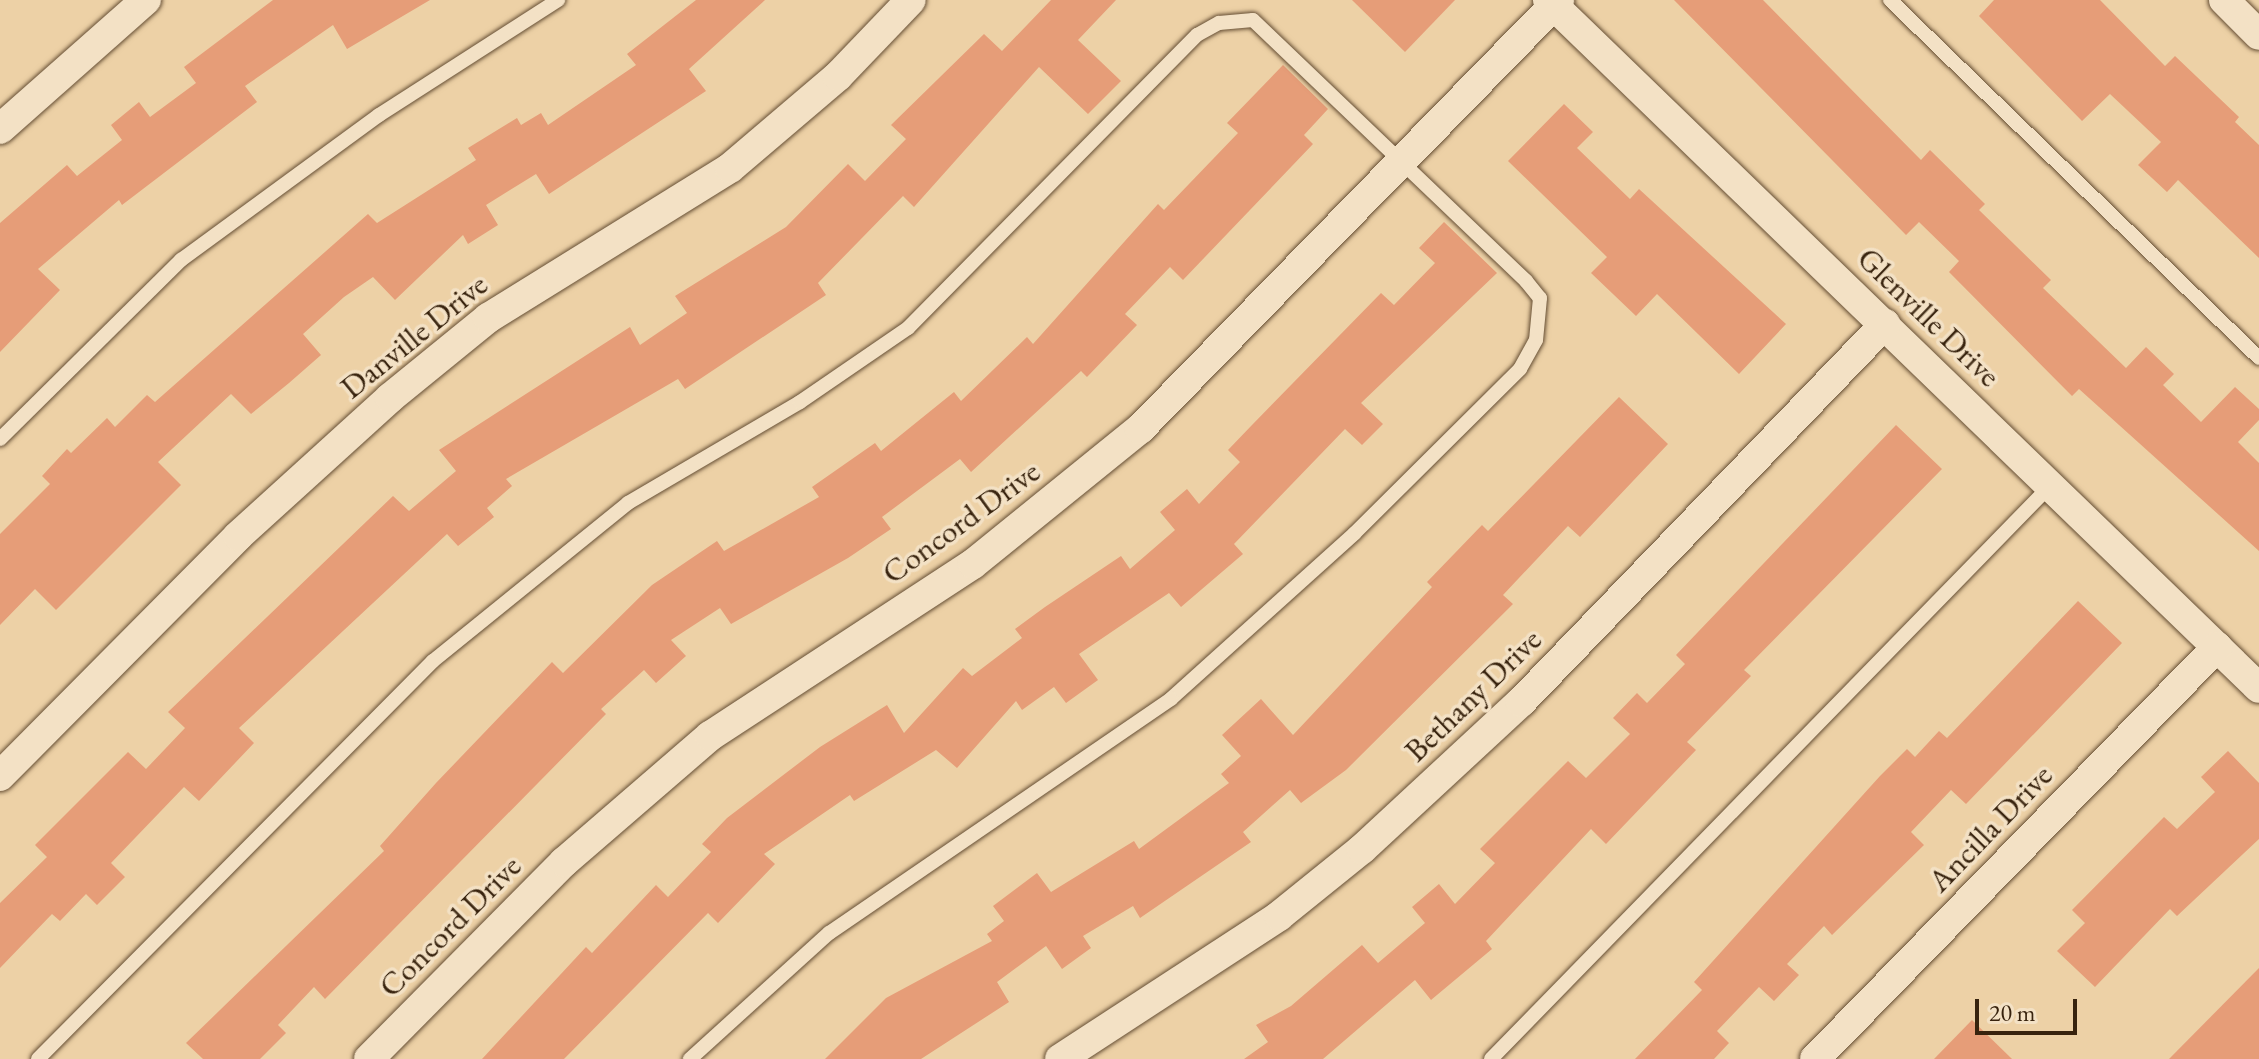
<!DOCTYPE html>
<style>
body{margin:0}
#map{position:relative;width:2259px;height:1059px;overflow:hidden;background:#edd1a6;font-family:"EB Garamond",serif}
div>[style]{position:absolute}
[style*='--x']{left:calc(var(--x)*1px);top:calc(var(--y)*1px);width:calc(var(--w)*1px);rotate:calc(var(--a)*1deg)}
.building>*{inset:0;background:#e69d78}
.roads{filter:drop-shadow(0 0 2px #654e34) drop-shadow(0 0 2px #654e34)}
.lane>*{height:14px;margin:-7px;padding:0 7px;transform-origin:7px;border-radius:7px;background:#f3e1c5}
.street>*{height:30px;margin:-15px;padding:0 15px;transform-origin:15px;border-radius:15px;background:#f3e1c5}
span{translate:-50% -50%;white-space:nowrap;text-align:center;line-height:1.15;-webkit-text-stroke:7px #f3e1c5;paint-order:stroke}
.street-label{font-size:32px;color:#38230e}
.scale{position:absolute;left:1975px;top:999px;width:102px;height:36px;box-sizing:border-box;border:4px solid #38230e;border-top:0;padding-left:10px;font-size:24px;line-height:28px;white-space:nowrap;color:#38230e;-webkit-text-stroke:6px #f3e1c5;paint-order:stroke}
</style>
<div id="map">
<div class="building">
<div style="clip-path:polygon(273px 0,430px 0,347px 49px,333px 25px,245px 86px,257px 102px,122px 205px,119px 200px,38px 269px,60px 290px,0 352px,0 223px,67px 165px,77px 176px,122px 140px,111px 125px,139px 102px,150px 117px,196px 83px,184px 67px)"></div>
<div style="clip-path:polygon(696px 0,765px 0,689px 69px,706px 91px,549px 194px,536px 174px,486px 205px,498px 225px,468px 244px,463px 235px,395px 300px,373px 277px,344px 297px,303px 334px,321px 355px,289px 383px,251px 414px,231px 394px,158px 462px,181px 485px,56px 610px,35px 589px,0 625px,0 534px,50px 484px,42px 476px,67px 449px,71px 453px,107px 418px,115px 427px,147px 395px,155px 402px,368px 214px,377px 223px,476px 160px,468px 148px,517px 118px,521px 125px,541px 113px,548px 125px,636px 65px,627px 54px)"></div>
<div style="clip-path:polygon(1051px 0,1116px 0,1078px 40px,1121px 81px,1088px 114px,1039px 67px,914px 207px,903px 196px,818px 283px,826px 295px,685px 389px,678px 379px,506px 479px,512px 486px,487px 508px,494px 517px,458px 546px,447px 534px,239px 728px,254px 743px,199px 801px,184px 787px,111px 863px,125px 877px,97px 905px,86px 894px,60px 921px,52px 914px,0 968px,0 903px,47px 857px,35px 845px,128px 752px,146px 769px,185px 728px,168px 712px,393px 496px,409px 511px,456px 471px,439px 450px,630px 327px,640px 345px,687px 313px,675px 296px,786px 227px,848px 164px,865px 181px,906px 139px,891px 125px,984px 34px,1002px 51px)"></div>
<div style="clip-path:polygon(1352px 0,1455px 0,1405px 52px)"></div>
<div style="clip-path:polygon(1674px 0,1763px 0,1921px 160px,1930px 150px,1985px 204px,1979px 210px,2051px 280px,2043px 288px,2126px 368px,2146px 347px,2174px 374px,2163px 385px,2201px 422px,2235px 387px,2259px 409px,2259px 420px,2238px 442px,2259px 463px,2259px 551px,2079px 389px,2072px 396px,1949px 272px,1959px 261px,1919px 222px,1906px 235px)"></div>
<div style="clip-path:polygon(1994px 0,2100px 0,2165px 66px,2175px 56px,2239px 117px,2235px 122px,2259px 145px,2259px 258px,2178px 180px,2167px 192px,2138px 165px,2161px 142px,2110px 94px,2082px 121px,1979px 16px)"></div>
<div style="clip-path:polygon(1283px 65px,1328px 109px,1304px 135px,1313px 144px,1183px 280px,1170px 267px,1125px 314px,1137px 325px,1087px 377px,1081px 371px,971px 472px,960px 459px,882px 517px,891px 529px,848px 558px,731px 624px,720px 608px,671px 640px,686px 656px,656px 683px,644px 670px,601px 709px,606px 714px,325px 999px,314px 987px,278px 1025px,286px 1033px,260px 1059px,203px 1059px,186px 1043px,384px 851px,380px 846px,436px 783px,552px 662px,563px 673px,652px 585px,717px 541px,724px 551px,819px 497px,812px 487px,875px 443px,881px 451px,954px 392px,961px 401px,1027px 337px,1033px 344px,1158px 204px,1164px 210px,1238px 133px,1227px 123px)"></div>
<div style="clip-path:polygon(1564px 104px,1593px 132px,1577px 148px,1630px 199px,1639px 189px,1786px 324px,1739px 374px,1657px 294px,1636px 316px,1591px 273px,1607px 257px,1508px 161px)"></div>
<div style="clip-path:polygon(1444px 222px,1497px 273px,1361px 403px,1383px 424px,1362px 445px,1345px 429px,1234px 544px,1243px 554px,1181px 607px,1169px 593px,1079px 654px,1098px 680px,1066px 703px,1054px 687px,1022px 710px,1016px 701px,957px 768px,936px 750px,854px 801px,850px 795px,764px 854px,775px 864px,718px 923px,708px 913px,564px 1059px,482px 1059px,586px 947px,592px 953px,656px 885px,668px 897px,711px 852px,702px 844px,727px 818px,820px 747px,887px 705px,904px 733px,963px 668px,972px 676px,1022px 638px,1015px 629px,1045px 607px,1121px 556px,1130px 569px,1175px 530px,1160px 512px,1187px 489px,1199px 504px,1240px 462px,1228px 450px,1252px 425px,1381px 293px,1394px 305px,1435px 263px,1419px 248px)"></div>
<div style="clip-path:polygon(1619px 397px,1668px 444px,1580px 537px,1568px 526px,1503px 595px,1513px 604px,1346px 770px,1301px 803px,1290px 790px,1243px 832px,1251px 842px,1140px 918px,1133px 906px,1083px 936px,1091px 948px,1062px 969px,1046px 946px,997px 982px,1009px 1002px,921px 1059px,825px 1059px,886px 998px,992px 941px,987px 934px,1004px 921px,993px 906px,1037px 873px,1051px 892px,1134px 841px,1139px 849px,1229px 783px,1221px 774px,1241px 756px,1222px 735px,1261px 699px,1293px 735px,1432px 587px,1427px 582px,1482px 525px,1488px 531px)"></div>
<div style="clip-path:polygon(1896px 425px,1942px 469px,1744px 670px,1751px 676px,1687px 742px,1696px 750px,1606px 844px,1591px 829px,1486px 941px,1492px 949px,1431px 1000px,1415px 980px,1323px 1059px,1244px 1059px,1268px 1042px,1256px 1025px,1291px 1006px,1362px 945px,1378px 963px,1425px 923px,1412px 907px,1439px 884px,1455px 904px,1495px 863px,1480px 849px,1568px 761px,1586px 778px,1630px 734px,1613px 718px,1637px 693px,1647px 703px,1685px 664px,1676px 655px)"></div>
<div style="clip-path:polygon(2078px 601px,2122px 643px,1966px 804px,1951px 790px,1911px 832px,1924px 845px,1832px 935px,1824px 926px,1787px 964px,1799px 975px,1774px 1001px,1759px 987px,1717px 1031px,1729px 1043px,1714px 1059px,1635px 1059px,1702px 990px,1694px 982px,1880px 776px,1907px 749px,1915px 757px,1939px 731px,1947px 738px)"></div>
<div style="clip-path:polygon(2228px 751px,2259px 783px,2259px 839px,2177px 916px,2170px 909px,2095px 987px,2057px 951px,2085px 923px,2072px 910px,2164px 817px,2177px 829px,2215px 792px,2201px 777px)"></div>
<div style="clip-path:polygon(2259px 968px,2259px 1059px,2169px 1059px)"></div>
<div style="clip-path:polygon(1972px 1020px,2012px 1059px,1934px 1059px)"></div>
</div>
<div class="roads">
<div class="lane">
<div style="--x:1890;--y:0;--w:514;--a:44.13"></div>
<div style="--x:0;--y:439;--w:255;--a:-44.7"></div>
<div style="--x:181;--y:260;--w:245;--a:-36.2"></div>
<div style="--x:379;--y:115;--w:213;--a:-32.7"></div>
<div style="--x:38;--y:1059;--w:561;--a:-45.22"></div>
<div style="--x:433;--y:661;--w:251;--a:-39"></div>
<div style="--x:628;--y:503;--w:199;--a:-30.4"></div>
<div style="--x:800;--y:402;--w:131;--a:-34.4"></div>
<div style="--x:908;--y:328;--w:412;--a:-45.4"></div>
<div style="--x:1197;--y:35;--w:25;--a:-29"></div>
<div style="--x:1219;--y:23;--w:34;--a:-5"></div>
<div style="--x:1253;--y:20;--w:378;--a:43.7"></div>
<div style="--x:1526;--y:281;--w:22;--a:51"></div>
<div style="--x:1540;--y:298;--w:42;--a:95.4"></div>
<div style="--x:1536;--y:340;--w:33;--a:119"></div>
<div style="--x:1520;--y:369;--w:234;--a:135.2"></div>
<div style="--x:1354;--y:534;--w:246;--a:138"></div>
<div style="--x:1171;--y:699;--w:414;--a:145.6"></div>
<div style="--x:829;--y:933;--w:188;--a:137.8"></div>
<div style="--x:1491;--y:1059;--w:803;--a:-45.71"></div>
</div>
<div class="street">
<div style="--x:1548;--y:0;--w:989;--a:44.06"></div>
<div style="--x:2224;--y:0;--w:49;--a:45"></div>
<div style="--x:0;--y:129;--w:195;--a:-41.5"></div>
<div style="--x:0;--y:776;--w:338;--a:-45.2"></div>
<div style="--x:238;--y:536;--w:205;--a:-42.2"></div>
<div style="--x:390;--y:398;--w:127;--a:-39.2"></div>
<div style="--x:488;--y:318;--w:285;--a:-31.8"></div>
<div style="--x:730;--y:168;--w:142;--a:-40.4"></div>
<div style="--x:838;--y:76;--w:105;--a:-46.2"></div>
<div style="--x:369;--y:1059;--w:277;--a:-45.3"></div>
<div style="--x:564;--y:862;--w:193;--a:-40.8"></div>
<div style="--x:710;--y:736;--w:314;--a:-33.2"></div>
<div style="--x:973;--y:564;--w:215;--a:-39"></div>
<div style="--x:1140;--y:429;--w:600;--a:-45.68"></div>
<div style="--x:1060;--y:1059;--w:262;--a:-33.1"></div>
<div style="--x:1279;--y:916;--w:107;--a:-38.9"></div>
<div style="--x:1362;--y:849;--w:217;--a:-42.8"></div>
<div style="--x:1521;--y:702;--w:525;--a:-46.08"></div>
<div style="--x:1815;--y:1059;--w:576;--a:-45.7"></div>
</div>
</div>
<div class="street-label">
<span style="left:1929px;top:317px;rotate:44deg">Glenville Drive</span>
<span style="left:414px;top:336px;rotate:-39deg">Danville Drive</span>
<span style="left:961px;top:522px;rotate:-36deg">Concord Drive</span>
<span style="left:1473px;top:695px;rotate:-44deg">Bethany Drive</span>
<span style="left:1990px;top:828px;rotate:-46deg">Ancilla Drive</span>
<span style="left:450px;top:926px;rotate:-45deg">Concord Drive</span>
</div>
<div class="scale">20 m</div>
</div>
